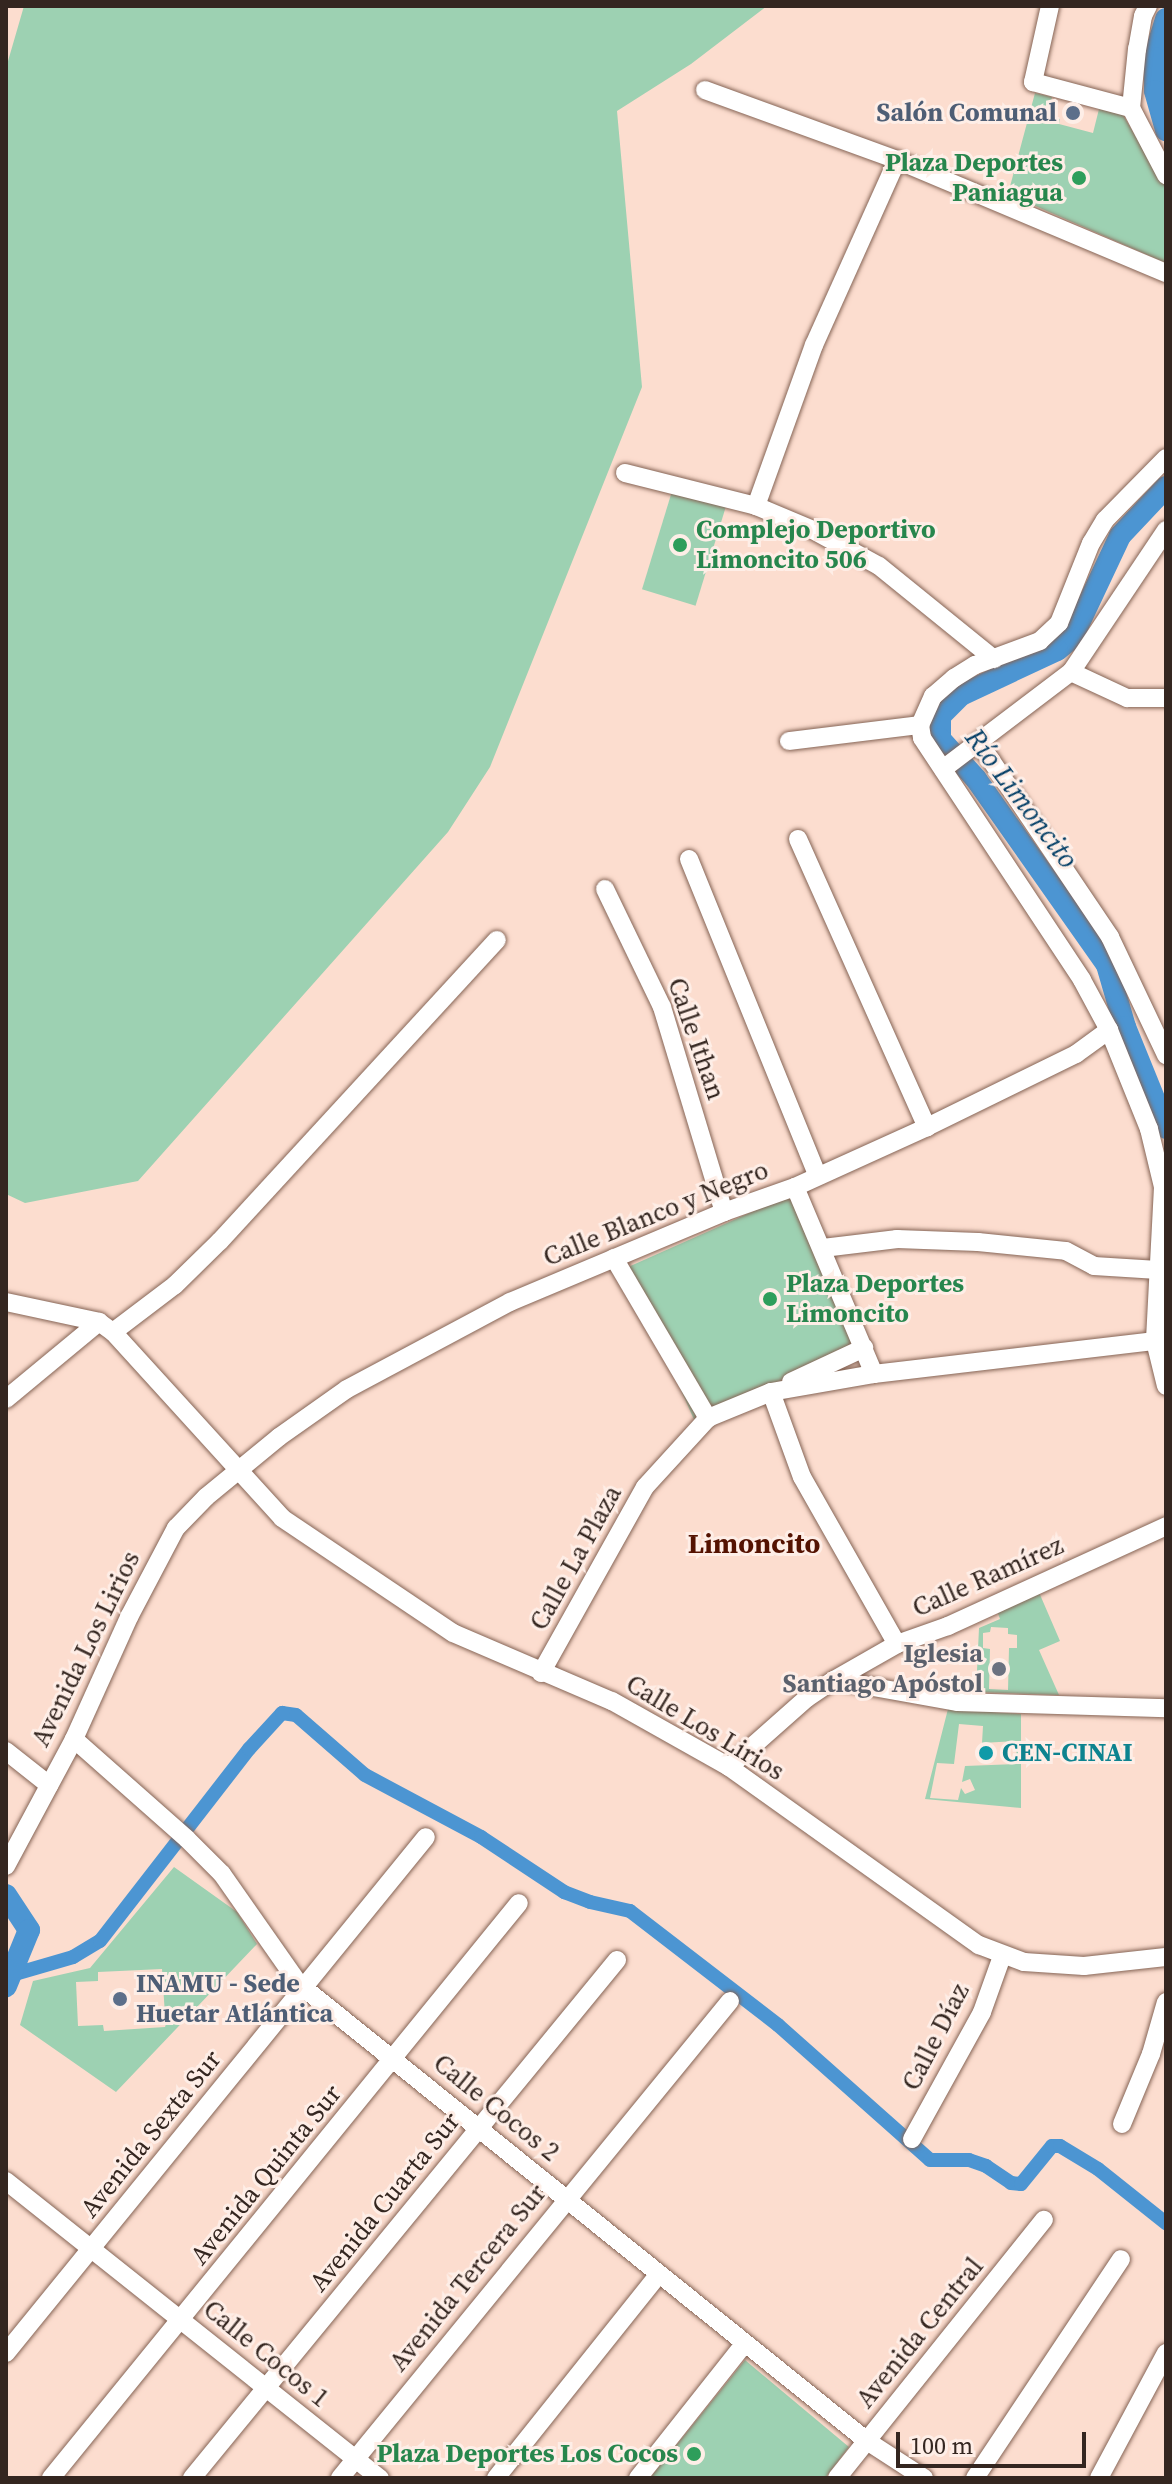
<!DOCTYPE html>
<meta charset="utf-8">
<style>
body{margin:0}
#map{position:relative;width:1172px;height:2484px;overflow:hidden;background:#fcddcf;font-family:"Source Serif 4",serif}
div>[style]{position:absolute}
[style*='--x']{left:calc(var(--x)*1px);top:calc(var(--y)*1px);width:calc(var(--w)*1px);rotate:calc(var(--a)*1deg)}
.green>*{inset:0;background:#9dd1b2;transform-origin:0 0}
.canal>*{height:14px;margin:-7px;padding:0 7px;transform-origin:7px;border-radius:7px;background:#4c95d2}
.river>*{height:22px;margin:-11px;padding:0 11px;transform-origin:11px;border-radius:11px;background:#4c95d2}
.roads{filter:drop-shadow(0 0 2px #856455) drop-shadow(0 0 2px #856455)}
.minor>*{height:18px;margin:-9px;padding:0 9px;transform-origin:9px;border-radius:9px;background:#fff}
.dots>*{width:22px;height:22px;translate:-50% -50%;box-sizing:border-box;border:4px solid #feeee7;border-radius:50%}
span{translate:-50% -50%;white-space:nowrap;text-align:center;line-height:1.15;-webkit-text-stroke:6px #feeee7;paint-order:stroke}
.service-label{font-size:26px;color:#4e5e75;font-weight:700}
.right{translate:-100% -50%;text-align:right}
.left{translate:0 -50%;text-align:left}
.leisure-label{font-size:26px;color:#27864d;font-weight:700}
.street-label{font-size:26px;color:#342620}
.worship-label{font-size:26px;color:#5b616d;font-weight:700}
.culture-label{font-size:26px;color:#0d838f;font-weight:700}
.water-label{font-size:28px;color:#033e66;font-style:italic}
.neighbourhood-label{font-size:28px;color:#541201;font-weight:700}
.frame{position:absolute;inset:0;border:8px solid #342620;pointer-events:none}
.scale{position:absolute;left:896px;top:2432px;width:190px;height:36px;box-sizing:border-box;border:4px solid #342620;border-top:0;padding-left:10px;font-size:24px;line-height:28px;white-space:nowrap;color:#342620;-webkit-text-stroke:6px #feeee7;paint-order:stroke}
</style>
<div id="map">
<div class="green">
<div style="clip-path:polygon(24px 6px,767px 6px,691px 64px,617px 111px,642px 387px,490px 767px,448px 832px,138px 1181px,25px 1203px,6px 1194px,6px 68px)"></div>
<div style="clip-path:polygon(1035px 93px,1052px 97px,1048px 116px,1060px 119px,1059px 124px,1093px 133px,1099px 109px,1123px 115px,1166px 188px,1166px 263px,1008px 194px)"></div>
<div style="left:673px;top:488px;width:56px;height:106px;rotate:17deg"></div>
<div style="left:790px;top:1195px;width:166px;height:179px;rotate:66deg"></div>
<div style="clip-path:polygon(evenodd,1038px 1590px,1060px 1641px,1039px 1650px,1059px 1695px,976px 1692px,979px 1628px,1000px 1619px,996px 1608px,1038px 1590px,991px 1627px,1008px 1628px,1008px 1634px,1017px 1635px,1017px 1648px,1009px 1648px,1008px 1690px,989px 1689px,990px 1649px,983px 1648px,983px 1633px,990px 1632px,991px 1627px)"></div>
<div style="clip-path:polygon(evenodd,948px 1709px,1021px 1714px,1021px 1808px,925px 1799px,948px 1709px,959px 1724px,983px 1726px,982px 1743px,1016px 1741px,1017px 1764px,965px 1766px,962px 1782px,970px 1779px,975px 1790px,965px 1794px,961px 1788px,958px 1800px,930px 1798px,937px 1763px,954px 1764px,959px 1724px)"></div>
<div style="clip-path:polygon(evenodd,174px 1867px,237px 1912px,257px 1944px,116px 2092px,20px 2025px,33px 1981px,90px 1968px,174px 1867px,162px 1969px,165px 2015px,174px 2015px,174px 2024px,166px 2024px,165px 2027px,104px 2031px,103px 2025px,78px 2026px,76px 1982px,98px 1981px,98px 1972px,162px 1969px)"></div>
<div style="clip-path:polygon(745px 2360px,849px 2447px,825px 2478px,650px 2478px)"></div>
</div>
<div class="canal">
<div style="--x:8;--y:1976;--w:68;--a:-16.3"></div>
<div style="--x:73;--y:1957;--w:31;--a:-31"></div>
<div style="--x:100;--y:1941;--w:243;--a:-52.2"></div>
<div style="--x:249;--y:1749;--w:49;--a:-47.5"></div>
<div style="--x:282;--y:1713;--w:14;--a:8"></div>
<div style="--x:296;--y:1715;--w:91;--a:41"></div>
<div style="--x:365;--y:1775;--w:132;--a:28.1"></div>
<div style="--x:481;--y:1837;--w:100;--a:33.5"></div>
<div style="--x:564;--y:1892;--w:28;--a:21"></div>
<div style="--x:590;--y:1902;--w:41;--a:12.7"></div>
<div style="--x:630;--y:1911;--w:187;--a:37.6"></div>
<div style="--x:778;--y:2025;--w:203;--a:41.6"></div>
<div style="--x:930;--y:2160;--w:39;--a:0"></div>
<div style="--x:969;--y:2160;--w:18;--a:19"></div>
<div style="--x:986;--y:2166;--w:30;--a:34"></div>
<div style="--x:1011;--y:2183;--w:10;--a:6"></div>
<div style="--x:1021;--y:2184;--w:49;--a:-50.8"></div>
<div style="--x:1052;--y:2146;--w:8;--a:0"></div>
<div style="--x:1060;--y:2146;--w:44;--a:31.2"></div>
<div style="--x:1098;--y:2169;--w:87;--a:38.5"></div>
</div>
<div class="river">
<div style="--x:1166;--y:19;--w:41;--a:107.1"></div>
<div style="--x:1154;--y:58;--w:33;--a:88"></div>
<div style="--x:1155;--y:91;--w:41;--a:74.2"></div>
<div style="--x:1166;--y:487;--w:67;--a:133.2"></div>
<div style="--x:1120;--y:536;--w:113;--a:115.2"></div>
<div style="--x:1072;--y:638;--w:19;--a:141"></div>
<div style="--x:1057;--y:650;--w:106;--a:154.9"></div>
<div style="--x:961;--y:695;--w:30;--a:135"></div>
<div style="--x:940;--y:716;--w:23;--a:90"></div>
<div style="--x:940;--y:739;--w:54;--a:48"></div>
<div style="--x:976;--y:779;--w:228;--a:54.8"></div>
<div style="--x:1107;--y:965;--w:65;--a:73.8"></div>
<div style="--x:1125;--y:1027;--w:109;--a:67.9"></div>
<div style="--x:6;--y:1895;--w:42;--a:56.7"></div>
<div style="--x:29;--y:1930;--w:61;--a:112.3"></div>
</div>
<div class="roads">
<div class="minor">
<div style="--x:1050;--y:6;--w:78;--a:102.6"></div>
<div style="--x:1033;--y:82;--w:101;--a:14.9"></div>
<div style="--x:1148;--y:6;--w:11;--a:117"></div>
<div style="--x:1143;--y:16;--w:34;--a:100"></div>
<div style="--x:1137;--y:49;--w:59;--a:95.8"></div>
<div style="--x:1131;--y:108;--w:76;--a:62.4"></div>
<div style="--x:705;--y:90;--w:204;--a:20"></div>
<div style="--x:897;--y:160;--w:292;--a:22.8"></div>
<div style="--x:1166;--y:458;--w:87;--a:134.5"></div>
<div style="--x:1105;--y:520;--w:27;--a:121"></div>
<div style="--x:1091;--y:543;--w:86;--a:111.8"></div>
<div style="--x:1059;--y:623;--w:26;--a:137"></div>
<div style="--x:1040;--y:641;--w:69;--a:159.7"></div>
<div style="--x:975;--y:665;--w:25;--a:148"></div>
<div style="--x:954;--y:678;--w:28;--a:139"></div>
<div style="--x:933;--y:696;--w:32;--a:114"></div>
<div style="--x:920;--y:725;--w:13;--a:81"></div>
<div style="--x:922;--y:738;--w:290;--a:56.5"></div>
<div style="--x:1082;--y:980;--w:57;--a:61.6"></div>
<div style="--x:1109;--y:1030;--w:107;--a:68"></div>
<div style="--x:1149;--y:1129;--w:60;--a:76.4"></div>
<div style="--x:1163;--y:1187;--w:154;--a:93"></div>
<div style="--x:1155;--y:1341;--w:46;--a:76.3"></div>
<div style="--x:625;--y:473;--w:135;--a:14.1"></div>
<div style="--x:756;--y:506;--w:62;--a:22.8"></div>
<div style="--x:813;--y:530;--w:75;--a:28.6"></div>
<div style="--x:879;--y:566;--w:148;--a:39"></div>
<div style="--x:756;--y:506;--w:171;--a:-70.2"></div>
<div style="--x:814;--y:345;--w:203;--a:-65.8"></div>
<div style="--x:1071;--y:672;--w:62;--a:24.9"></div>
<div style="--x:1127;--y:698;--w:39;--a:0"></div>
<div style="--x:789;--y:741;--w:132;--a:-7"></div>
<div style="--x:980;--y:744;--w:233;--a:56"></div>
<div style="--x:1110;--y:937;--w:131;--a:64.6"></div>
<div style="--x:943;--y:769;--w:161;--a:-37.2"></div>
<div style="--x:1071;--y:672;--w:171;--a:-56.2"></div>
<div style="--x:798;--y:839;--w:316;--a:65.9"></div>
<div style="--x:689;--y:859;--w:340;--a:67.9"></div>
<div style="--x:605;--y:889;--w:131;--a:64.2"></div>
<div style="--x:662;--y:1007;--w:214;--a:73.2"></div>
<div style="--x:795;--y:1187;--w:203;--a:67.1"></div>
<div style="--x:823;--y:1248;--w:75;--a:-6.9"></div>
<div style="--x:897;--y:1239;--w:81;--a:2.1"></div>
<div style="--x:978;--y:1242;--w:88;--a:5.8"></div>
<div style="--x:1066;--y:1251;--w:32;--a:28"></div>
<div style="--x:1094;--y:1266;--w:64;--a:3.6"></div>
<div style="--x:614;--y:1258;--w:186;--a:59.6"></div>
<div style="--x:6;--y:1302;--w:95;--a:12.1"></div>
<div style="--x:99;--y:1322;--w:17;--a:36"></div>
<div style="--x:113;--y:1332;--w:251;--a:47.7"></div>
<div style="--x:282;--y:1518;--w:206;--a:33.9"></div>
<div style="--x:453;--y:1633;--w:173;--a:23.2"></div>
<div style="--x:612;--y:1701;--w:134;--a:29.4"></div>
<div style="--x:729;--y:1767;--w:307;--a:35.5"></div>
<div style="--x:979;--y:1945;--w:48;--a:20.7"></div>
<div style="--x:1024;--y:1962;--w:60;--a:3.8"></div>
<div style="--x:1084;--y:1966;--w:82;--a:-6.3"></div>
<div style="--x:113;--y:1332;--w:78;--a:-37.2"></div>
<div style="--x:175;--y:1285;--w:63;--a:-44.4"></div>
<div style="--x:220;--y:1241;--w:409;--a:-47.4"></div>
<div style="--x:791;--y:1382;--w:81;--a:-25"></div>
<div style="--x:771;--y:1392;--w:90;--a:70"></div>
<div style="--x:802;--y:1477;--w:192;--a:60.4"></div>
<div style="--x:6;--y:1399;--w:121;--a:-39.6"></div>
<div style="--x:541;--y:1673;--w:213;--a:-60.8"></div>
<div style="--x:645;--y:1487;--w:93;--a:-47.6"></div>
<div style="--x:708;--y:1418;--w:68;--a:-22.4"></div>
<div style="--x:771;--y:1392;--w:105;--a:-9.9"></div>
<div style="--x:874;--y:1374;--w:283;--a:-6.7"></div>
<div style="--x:834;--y:1680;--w:73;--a:-29.7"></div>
<div style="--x:897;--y:1644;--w:54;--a:-19.4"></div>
<div style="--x:948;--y:1626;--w:240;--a:-24.6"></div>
<div style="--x:74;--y:1739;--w:151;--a:41.5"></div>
<div style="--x:187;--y:1839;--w:49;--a:45"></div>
<div style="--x:222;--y:1874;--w:134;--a:55"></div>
<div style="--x:299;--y:1984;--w:729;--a:38.82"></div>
<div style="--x:867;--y:2441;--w:68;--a:33"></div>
<div style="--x:6;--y:1751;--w:55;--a:38.3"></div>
<div style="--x:729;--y:1767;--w:104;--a:-41.5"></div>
<div style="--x:807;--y:1698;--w:32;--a:-34"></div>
<div style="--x:834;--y:1680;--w:126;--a:10.1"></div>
<div style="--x:958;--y:1702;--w:208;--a:1.7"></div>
<div style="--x:6;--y:1866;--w:144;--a:-61.8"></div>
<div style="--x:74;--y:1739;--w:134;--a:-65.7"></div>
<div style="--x:129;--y:1617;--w:101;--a:-62.2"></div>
<div style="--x:176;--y:1528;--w:43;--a:-45.9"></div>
<div style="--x:206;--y:1497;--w:94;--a:-39.4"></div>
<div style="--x:279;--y:1437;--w:83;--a:-35.2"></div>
<div style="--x:347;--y:1389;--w:185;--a:-28.1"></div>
<div style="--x:510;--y:1302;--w:232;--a:-22.8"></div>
<div style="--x:724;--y:1212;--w:75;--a:-19.4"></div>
<div style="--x:795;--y:1187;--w:145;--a:-24.4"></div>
<div style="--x:927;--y:1127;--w:166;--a:-26.1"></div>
<div style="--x:1076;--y:1054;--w:41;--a:-36"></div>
<div style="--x:1122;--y:2124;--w:76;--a:-67.5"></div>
<div style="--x:1151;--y:2054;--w:54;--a:-73.9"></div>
<div style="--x:912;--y:2139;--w:145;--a:-61.1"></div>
<div style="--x:982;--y:2012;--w:59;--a:-70.3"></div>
<div style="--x:6;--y:2181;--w:478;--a:38.5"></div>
<div style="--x:6;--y:2353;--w:665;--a:-50.86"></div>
<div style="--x:51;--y:2478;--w:741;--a:-50.86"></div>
<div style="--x:192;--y:2478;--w:670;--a:-50.63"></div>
<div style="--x:340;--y:2478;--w:616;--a:-50.73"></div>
<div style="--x:496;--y:2478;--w:261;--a:-51.4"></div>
<div style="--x:638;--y:2478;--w:172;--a:-51.6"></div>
<div style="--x:837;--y:2478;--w:331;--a:-51.3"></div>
<div style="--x:975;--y:2478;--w:263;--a:-56.3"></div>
<div style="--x:1099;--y:2478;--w:142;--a:-61.8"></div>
</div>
</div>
<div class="dots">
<div style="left:1073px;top:113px;background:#5c6f8a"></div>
<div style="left:1079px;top:178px;background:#2e9e5b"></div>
<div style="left:680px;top:545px;background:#2e9e5b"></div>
<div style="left:770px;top:1299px;background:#2e9e5b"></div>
<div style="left:999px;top:1669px;background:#6b7280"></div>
<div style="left:986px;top:1753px;background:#0f9aa8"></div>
<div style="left:120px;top:1999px;background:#5c6f8a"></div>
<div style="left:694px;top:2454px;background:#2e9e5b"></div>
</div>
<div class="service-label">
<span class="right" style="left:1057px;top:113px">Salón Comunal</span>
<span class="left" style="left:136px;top:1999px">INAMU - Sede<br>Huetar Atlántica</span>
</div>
<div class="leisure-label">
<span class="right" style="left:1063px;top:178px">Plaza Deportes<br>Paniagua</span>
<span class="left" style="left:696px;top:545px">Complejo Deportivo<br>Limoncito 506</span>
<span class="left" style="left:786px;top:1299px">Plaza Deportes<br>Limoncito</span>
<span class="right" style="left:678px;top:2454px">Plaza Deportes Los Cocos</span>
</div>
<div class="street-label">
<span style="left:696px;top:1039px;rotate:71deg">Calle Ithan</span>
<span style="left:656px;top:1214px;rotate:-22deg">Calle Blanco y Negro</span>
<span style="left:576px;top:1558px;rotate:-61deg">Calle La Plaza</span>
<span style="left:988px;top:1577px;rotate:-24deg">Calle Ramírez</span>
<span style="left:86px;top:1649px;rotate:-64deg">Avenida Los Lirios</span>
<span style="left:705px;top:1728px;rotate:31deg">Calle Los Lirios</span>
<span style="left:936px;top:2037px;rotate:-63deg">Calle Díaz</span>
<span style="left:496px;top:2108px;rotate:39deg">Calle Cocos 2</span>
<span style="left:151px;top:2134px;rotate:-51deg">Avenida Sexta Sur</span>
<span style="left:266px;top:2175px;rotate:-51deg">Avenida Quinta Sur</span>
<span style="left:385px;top:2202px;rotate:-51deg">Avenida Cuarta Sur</span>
<span style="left:468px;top:2278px;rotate:-51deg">Avenida Tercera Sur</span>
<span style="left:920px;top:2333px;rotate:-51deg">Avenida Central</span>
<span style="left:266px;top:2354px;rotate:39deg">Calle Cocos 1</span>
</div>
<div class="worship-label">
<span class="right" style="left:983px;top:1669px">Iglesia<br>Santiago Apóstol</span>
</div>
<div class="culture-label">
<span class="left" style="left:1002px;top:1753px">CEN-CINAI</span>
</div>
<div class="water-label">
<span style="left:1022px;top:798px;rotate:53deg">Río Limoncito</span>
</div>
<div class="neighbourhood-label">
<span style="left:754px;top:1543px">Limoncito</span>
</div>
<div class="frame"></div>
<div class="scale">100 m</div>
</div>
